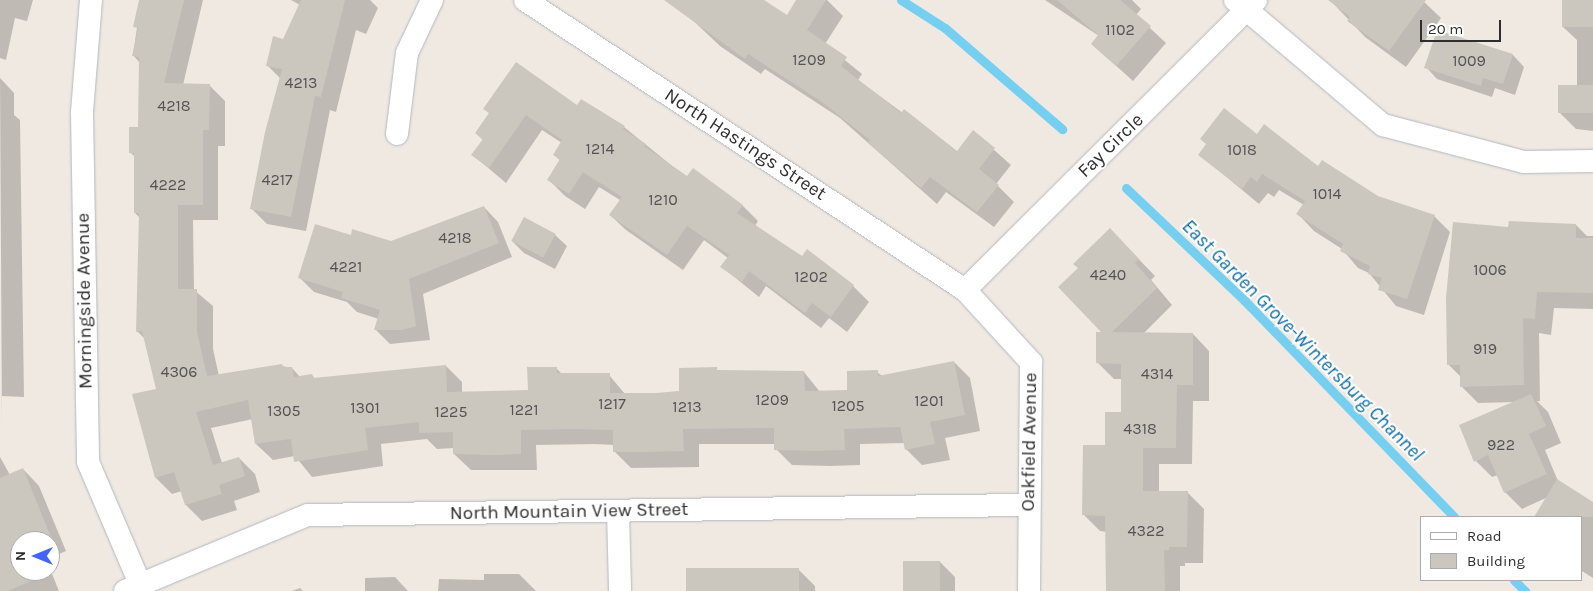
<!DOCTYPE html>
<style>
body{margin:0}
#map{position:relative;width:1593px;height:591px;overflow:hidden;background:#efe9e1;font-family:Karla,sans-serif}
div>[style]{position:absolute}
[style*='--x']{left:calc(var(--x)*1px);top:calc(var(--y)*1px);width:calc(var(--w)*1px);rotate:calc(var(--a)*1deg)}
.shadow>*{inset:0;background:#0003}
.stream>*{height:9px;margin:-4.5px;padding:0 4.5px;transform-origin:4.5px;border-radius:4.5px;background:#75cff0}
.building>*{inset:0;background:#cbc7bf;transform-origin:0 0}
.roads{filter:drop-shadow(0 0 1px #b4b7c1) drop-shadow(0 0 1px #b4b7c1)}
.minor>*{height:22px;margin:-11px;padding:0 11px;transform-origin:11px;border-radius:11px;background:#fff}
span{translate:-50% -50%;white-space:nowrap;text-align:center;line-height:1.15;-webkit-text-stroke:4px #fff;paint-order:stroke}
.number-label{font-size:16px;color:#555452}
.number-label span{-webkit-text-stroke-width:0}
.street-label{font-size:19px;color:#2e2e2e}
.water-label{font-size:20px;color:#0d6fa3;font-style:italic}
.legend{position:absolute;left:1420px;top:516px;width:162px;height:65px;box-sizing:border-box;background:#fff;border:1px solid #ababab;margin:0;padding:6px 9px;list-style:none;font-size:15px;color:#2e2e2e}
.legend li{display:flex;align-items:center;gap:10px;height:25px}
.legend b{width:25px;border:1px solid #ababab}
.north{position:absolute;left:10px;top:531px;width:50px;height:50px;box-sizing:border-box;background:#fff;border:1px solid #ababab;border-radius:50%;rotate:270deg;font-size:14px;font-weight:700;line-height:20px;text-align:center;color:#2e2e2e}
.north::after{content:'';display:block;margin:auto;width:18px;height:22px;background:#4264fb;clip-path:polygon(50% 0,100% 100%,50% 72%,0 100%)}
.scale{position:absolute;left:1420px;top:20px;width:81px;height:22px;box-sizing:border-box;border:2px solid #2e2e2e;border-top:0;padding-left:6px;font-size:15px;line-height:18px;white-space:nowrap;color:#2e2e2e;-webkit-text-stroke:4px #fff;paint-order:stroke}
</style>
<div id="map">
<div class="shadow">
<div style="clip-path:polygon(0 0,33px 0,27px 21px,15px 18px,6px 60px,0 58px)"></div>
<div style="clip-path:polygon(141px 0,203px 0,183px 85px,209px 85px,225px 101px,225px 146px,218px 146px,218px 220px,193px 220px,194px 290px,213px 306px,213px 349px,219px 376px,282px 366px,292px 368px,300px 377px,312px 375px,315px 379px,446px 366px,462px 382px,462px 393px,529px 391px,556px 368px,563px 375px,609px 375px,625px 394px,656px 394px,680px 392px,716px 369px,719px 372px,804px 372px,820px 392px,848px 392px,877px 372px,882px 376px,954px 362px,970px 378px,980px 431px,945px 438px,950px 460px,922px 465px,906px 449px,905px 443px,860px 444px,860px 465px,830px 466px,792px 465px,776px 449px,776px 444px,699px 444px,699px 467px,631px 468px,615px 452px,615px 445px,594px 444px,536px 445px,537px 470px,471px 470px,454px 454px,454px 448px,437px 449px,427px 439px,381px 444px,383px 466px,312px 477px,295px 456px,273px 460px,256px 444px,253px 419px,211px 428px,222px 463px,239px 458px,255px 474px,260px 492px,234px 501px,237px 510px,202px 521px,186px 505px,182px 491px,172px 494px,156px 478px,134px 395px,157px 390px,145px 339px,137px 331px,140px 218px,135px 213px,135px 157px,131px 153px,140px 129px,140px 63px,133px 55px)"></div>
<div style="clip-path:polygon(291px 0,370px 0,378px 8px,366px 34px,356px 30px,336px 112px,330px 110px,306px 231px,267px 224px,252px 209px,281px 79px,267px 65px,284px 40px,300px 5px)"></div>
<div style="clip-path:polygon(665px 0,762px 0,787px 17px,798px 0,827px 0,843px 16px,825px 44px,862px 74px,858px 80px,957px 153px,974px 132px,1011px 165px,996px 184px,1014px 202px,994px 227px,946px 192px,937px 204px,840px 118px,765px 69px,761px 74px,720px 46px,683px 11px)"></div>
<div style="clip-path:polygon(1045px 0,1132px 0,1141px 9px,1136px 15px,1166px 43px,1133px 81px,1092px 44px,1099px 36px)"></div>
<div style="clip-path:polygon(1330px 0,1422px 0,1441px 18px,1406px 67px,1365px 37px)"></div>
<div style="clip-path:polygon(1563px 0,1593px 0,1593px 131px,1576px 129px,1560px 113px,1577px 87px,1577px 40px,1563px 27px)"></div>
<div style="clip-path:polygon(1513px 55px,1524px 67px,1515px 95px,1495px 88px,1492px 97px,1437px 79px,1426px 67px)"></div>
<div style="clip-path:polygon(0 78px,14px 93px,14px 115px,20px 120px,24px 397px,2px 396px,2px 430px)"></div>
<div style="clip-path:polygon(578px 107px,624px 127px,687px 178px,742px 205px,758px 221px,755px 226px,802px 258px,807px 251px,853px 286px,869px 302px,847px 332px,829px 318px,821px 328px,766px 286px,759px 297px,722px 267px,728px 258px,704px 240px,683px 270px,626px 230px,610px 215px,620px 200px,599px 187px,585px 209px,565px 196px,549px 180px,561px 161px,554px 155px,562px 143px,542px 130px,506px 183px,473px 155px,483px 140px,476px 133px,490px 114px,485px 109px)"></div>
<div style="clip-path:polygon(1257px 135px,1378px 197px,1434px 216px,1450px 232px,1424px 315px,1396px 306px,1369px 273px,1358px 268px,1342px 249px,1314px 231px,1298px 214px,1304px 205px,1279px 190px,1274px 197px,1268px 193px,1259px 204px,1200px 155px)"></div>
<div style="clip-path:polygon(484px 207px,498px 222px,512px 257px,423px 294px,430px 340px,390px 344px,376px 330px,379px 319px,357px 312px,347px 302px,314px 292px,300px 278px,352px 237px,391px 242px)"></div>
<div style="clip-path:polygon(1576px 225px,1587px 236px,1593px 236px,1593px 309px,1554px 308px,1551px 335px,1539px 333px,1540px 401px,1537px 401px,1548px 412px,1561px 443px,1545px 450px,1558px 481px,1593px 503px,1593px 578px,1582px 571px,1582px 517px,1536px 517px,1548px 497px,1522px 509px,1505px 492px,1498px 475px,1492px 477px,1476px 461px,1516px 402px,1478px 403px,1461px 386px,1461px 377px,1449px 365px,1509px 228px)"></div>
<div style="clip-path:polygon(555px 235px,567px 246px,555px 269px,524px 253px,512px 241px)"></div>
<div style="clip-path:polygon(1126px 246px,1155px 276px,1151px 280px,1172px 305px,1143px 334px,1193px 334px,1209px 351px,1209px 401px,1193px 401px,1192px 464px,1159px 464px,1159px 492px,1187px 492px,1204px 509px,1203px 563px,1185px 563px,1185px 566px,1180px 566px,1180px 591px,1108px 591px,1107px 532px,1100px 531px,1084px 515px,1106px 446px,1122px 413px,1122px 379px,1114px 379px,1098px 363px)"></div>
<div style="clip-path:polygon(0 457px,10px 475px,23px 469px,39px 486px,66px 551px,50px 558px,50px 541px,20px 541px,20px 571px,50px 569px,59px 591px,0 591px)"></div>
<div style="clip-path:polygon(940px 562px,955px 577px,955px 591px,905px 591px)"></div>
<div style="clip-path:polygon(798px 569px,815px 586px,815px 591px,687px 591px)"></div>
<div style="clip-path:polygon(484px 574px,519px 574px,536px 591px,438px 591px,439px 579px,484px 580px)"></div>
<div style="clip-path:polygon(395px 577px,408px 591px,365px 591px,365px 578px)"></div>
<div style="clip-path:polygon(300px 588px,303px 591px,292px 591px)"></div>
</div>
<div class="stream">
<div style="--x:901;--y:0;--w:52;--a:32.5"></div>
<div style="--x:945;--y:28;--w:155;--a:40.8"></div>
<div style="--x:1126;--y:188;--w:163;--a:43.5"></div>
<div style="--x:1244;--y:300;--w:302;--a:45.9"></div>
<div style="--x:1514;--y:580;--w:16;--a:45"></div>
</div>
<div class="building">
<div style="clip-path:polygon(139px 0,184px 0,164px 83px,210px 84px,209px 130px,203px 130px,203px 205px,178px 205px,178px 289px,197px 289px,197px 332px,207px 376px,282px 364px,283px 367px,292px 367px,294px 377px,312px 374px,313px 378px,446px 365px,447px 392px,491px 391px,528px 390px,527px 367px,557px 367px,557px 373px,610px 373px,610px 393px,656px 393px,679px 391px,679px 368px,717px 367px,717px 370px,804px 371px,805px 391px,847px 390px,847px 371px,878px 370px,878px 376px,954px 361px,965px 415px,930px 422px,935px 444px,905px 450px,900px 427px,844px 429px,845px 450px,814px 451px,774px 450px,774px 428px,683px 429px,684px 451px,644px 452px,613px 452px,613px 430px,577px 429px,521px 430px,521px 454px,492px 455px,453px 454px,453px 432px,419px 433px,419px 422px,365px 428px,368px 450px,294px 462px,291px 439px,255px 444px,248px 400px,196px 412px,213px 465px,239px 457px,245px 476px,219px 485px,222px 494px,185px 505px,174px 472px,155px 478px,132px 394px,156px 389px,142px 331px,136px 332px,139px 213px,134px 213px,134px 153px,129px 153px,129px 127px,138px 127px,139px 57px,132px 56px,138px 28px,133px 27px)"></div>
<div style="clip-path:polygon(301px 0,345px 0,321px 97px,315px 96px,291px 217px,250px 209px,265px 132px,282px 69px,266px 66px,273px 36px,283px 39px)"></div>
<div style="clip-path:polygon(664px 0,764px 0,787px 15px,796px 0,826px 0,807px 30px,847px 57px,841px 66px,901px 113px,904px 109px,957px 151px,973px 130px,995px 148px,979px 169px,999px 185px,977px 212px,930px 177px,921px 188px,868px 143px,870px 140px,822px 102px,748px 54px,745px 59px)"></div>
<div style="clip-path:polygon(1057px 0,1120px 0,1151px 26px,1116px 66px,1091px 44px,1098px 35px)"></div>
<div style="clip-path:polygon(1328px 0,1426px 0,1389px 51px,1347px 21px,1350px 17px)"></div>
<div style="left:1562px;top:0;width:31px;height:27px"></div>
<div style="clip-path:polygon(1437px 30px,1513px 54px,1503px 84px,1483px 78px,1481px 86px,1424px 68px)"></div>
<div style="clip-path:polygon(516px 62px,577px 105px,581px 99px,625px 126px,623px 129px,646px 144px,644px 146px,687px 176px,693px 168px,743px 205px,737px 213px,802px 256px,807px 249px,854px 285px,831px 317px,812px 303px,805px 313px,749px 271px,742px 282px,720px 267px,729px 255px,687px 226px,667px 255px,609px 215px,622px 197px,583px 172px,569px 194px,547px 180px,560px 159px,553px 155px,562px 140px,526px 115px,489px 168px,471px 155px,483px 139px,475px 133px,489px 113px,483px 109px)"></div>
<div style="left:1558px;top:85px;width:35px;height:28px"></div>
<div style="clip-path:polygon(1224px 108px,1257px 134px,1264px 124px,1318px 166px,1322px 160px,1378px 196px,1435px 215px,1407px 299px,1378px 290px,1382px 278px,1368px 274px,1370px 266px,1340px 251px,1343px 244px,1296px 214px,1305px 201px,1262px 174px,1257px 182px,1251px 177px,1242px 189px,1198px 155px,1206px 144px,1200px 139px)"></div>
<div style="clip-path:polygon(484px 206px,499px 243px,409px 279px,416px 326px,402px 330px,374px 330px,380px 310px,341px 298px,343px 292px,298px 278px,315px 224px,351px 235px,352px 229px,391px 241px)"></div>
<div style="left:524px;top:217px;width:36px;height:27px;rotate:28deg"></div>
<div style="clip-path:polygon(1509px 221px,1576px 224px,1576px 238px,1593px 238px,1593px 293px,1537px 292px,1535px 319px,1523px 318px,1524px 385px,1460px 387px,1460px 365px,1447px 365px,1446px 298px,1453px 222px,1508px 227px)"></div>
<div style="clip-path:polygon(1110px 228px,1139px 259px,1135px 263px,1157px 288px,1112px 332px,1193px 333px,1193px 385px,1177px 385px,1176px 448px,1143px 448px,1143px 491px,1188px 491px,1187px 547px,1169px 547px,1169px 550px,1164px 550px,1165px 591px,1106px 591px,1105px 516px,1082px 515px,1083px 445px,1105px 445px,1105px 412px,1121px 412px,1121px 364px,1096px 363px,1096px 332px,1101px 332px,1058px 287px,1078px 268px,1073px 264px)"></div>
<div style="clip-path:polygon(1531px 394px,1546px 426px,1529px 434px,1547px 474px,1504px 493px,1488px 455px,1474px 462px,1459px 425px)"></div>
<div style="clip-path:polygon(23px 468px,50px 535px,35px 541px,20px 541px,20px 571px,42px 571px,44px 575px,8px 591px,0 591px,0 478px)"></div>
<div style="clip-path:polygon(1557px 479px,1593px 502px,1593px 517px,1534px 517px)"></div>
<div style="left:903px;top:561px;width:37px;height:30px"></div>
<div style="left:799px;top:568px;width:23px;height:113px;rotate:90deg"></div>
</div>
<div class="roads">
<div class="minor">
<div style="--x:91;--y:0;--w:113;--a:94.6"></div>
<div style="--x:82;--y:113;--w:349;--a:89"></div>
<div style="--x:88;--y:462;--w:140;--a:66.9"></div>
<div style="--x:525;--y:0;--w:527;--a:33.39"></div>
<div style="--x:965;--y:290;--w:98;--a:47.5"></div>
<div style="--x:1031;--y:362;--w:229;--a:90.5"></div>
<div style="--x:1235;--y:0;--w:194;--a:40.2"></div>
<div style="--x:1383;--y:125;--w:146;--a:14.7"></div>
<div style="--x:1524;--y:162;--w:69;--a:-0.8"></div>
<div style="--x:397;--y:134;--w:82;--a:-83"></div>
<div style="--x:407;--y:53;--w:59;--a:-64.7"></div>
<div style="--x:965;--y:290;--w:411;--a:-44.9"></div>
<div style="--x:618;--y:512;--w:79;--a:88.5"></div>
<div style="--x:125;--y:591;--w:198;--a:-22.6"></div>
<div style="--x:308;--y:515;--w:720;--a:-0.8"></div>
</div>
</div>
<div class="number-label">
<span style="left:1120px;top:30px">1102</span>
<span style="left:809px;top:60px">1209</span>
<span style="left:1469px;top:61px">1009</span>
<span style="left:301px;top:83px">4213</span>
<span style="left:174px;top:106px">4218</span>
<span style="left:600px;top:149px">1214</span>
<span style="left:1242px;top:150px">1018</span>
<span style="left:277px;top:180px">4217</span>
<span style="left:168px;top:185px">4222</span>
<span style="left:1327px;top:194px">1014</span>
<span style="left:663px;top:200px">1210</span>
<span style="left:455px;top:238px">4218</span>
<span style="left:346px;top:267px">4221</span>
<span style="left:1490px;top:270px">1006</span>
<span style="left:1108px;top:275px">4240</span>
<span style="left:811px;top:277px">1202</span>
<span style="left:1485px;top:349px">919</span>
<span style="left:179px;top:372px">4306</span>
<span style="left:1157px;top:374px">4314</span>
<span style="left:772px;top:400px">1209</span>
<span style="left:929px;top:401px">1201</span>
<span style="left:612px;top:404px">1217</span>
<span style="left:848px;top:406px">1205</span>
<span style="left:687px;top:407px">1213</span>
<span style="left:365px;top:408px">1301</span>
<span style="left:524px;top:410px">1221</span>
<span style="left:284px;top:411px">1305</span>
<span style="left:451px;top:412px">1225</span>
<span style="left:1140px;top:429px">4318</span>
<span style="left:1501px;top:445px">922</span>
<span style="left:1146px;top:531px">4322</span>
</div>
<div class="street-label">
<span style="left:745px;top:145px;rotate:33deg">North Hastings Street</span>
<span style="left:1111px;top:146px;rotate:-44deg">Fay Circle</span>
<span style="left:85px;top:301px;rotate:-91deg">Morningside Avenue</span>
<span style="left:1030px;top:442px;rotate:-89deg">Oakfield Avenue</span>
<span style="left:569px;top:512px;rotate:-1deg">North Mountain View Street</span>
</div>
<div class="water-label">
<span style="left:1303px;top:340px;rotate:45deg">East Garden Grove-Wintersburg Channel</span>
</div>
<ul class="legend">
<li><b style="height:6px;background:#fff"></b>Road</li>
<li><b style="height:14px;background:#cbc7bf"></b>Building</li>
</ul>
<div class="north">N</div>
<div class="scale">20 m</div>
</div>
